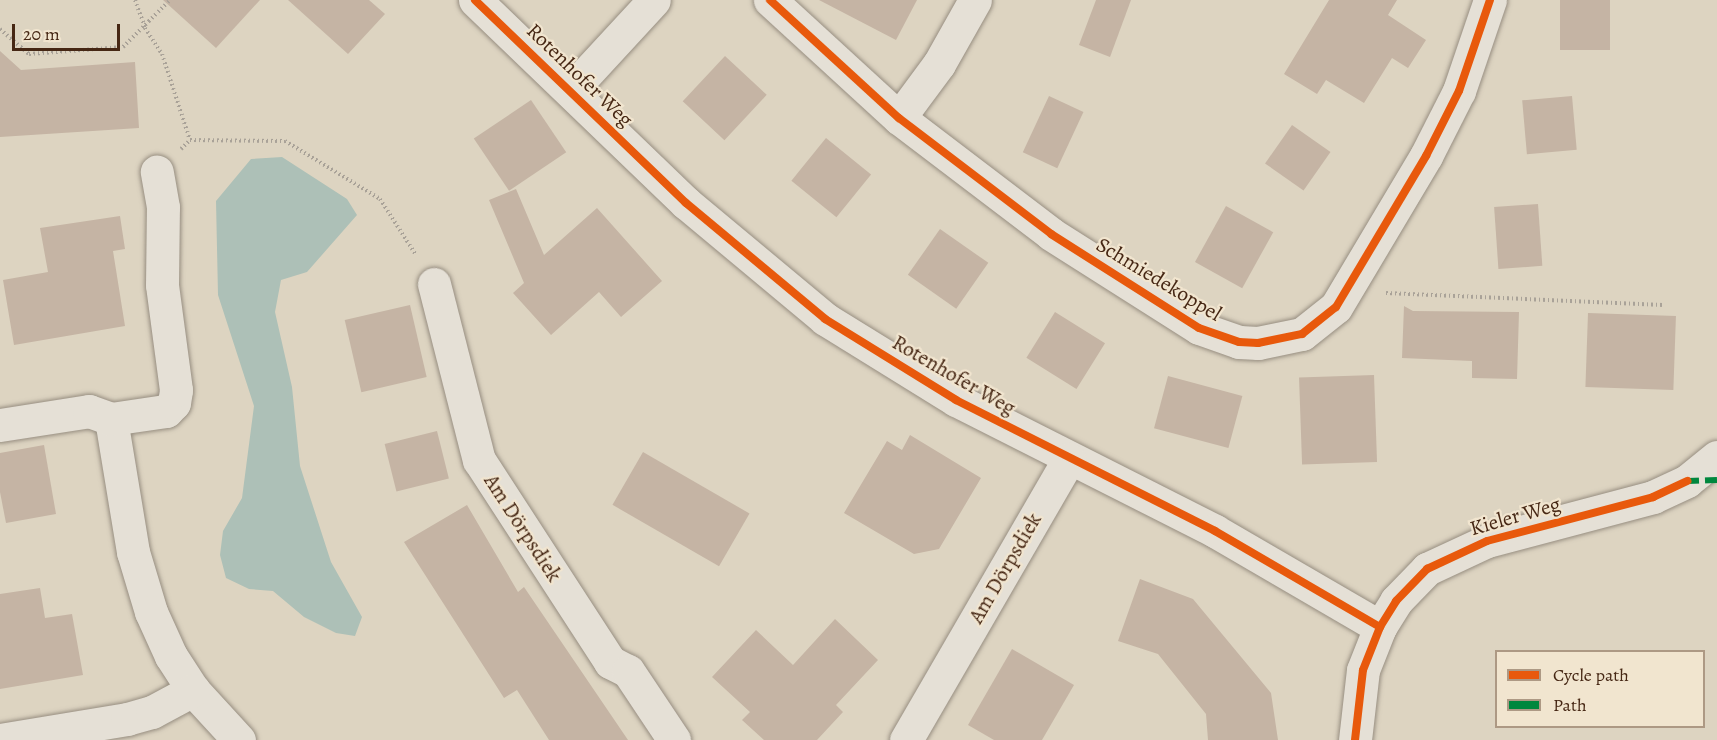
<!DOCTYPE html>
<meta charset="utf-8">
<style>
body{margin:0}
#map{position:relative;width:1717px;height:740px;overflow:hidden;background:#ddd4c1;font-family:Alegreya,serif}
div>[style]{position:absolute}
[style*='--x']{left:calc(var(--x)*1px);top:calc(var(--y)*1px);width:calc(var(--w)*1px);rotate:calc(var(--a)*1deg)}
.water>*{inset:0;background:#adc0b7}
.building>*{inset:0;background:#c5b4a4;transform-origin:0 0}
.path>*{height:4px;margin-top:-2px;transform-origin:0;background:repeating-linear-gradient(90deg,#a9a298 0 1.5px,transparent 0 4.5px)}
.roads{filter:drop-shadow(0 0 2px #978e81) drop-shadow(0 0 2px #978e81)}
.minor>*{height:33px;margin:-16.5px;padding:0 16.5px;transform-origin:16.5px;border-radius:16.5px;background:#e5e0d6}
.quiet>*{height:6px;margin-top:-3px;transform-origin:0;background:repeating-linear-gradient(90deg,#00873e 0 12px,transparent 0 18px)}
.cycleway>*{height:8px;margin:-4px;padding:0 4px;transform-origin:4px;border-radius:4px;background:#e8590c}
span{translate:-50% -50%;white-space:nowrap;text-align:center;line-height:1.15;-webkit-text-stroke:4.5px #f1e5cf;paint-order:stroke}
.street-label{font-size:21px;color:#462714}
.legend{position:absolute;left:1495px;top:650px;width:210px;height:78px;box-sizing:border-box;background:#f1e5cf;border:2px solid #ad9984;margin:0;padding:8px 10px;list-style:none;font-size:18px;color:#462714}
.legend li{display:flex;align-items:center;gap:12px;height:30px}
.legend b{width:30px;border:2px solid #ad9984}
.scale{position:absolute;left:12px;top:24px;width:108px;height:27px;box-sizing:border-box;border:3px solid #462714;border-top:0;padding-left:8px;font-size:18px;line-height:21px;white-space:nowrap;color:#462714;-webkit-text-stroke:4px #f1e5cf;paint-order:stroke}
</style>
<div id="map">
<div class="water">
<div style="clip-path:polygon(282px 157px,347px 199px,357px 215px,307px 272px,281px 280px,275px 312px,292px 387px,300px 466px,331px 562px,362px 617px,355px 636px,336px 633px,304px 617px,273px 591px,249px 589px,226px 578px,220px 555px,223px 531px,242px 498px,254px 406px,218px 295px,216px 201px,251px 159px)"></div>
</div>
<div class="building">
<div style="clip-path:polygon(163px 0,260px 0,216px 48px)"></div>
<div style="clip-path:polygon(288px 0,369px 0,385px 14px,348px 54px)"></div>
<div style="clip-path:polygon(819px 0,917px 0,896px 40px)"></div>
<div style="clip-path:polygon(1096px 0,1131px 0,1110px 57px,1079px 45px)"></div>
<div style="clip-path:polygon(1329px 0,1397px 0,1388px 15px,1426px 40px,1408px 68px,1392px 58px,1364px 103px,1326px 80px,1317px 94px,1284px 74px)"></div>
<div style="left:1560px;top:0;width:50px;height:50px"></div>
<div style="clip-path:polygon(0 51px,21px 70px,135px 62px,139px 128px,0 137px)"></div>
<div style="left:725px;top:56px;width:57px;height:62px;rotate:43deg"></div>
<div style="left:1049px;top:96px;width:38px;height:62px;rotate:25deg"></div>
<div style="left:1572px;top:96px;width:54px;height:50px;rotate:85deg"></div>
<div style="left:531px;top:100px;width:63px;height:69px;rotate:56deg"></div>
<div style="left:1292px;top:125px;width:47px;height:47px;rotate:35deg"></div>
<div style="left:826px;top:138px;width:58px;height:55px;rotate:39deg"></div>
<div style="clip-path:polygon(516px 189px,544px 255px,597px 208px,662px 281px,621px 317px,599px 292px,551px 335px,513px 293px,524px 283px,489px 200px)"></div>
<div style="left:1538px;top:204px;width:62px;height:44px;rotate:86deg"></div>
<div style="left:1226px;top:206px;width:54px;height:64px;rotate:29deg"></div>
<div style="clip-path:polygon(120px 216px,125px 249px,113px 251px,125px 326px,14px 345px,3px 280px,48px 272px,40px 228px)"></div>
<div style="left:940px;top:229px;width:59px;height:56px;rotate:35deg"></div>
<div style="left:410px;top:305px;width:74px;height:67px;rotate:77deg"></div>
<div style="clip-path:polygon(1404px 306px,1413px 311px,1519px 312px,1517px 379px,1472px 378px,1472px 361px,1402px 358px)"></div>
<div style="left:1055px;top:312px;width:59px;height:54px;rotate:32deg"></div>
<div style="left:1588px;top:313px;width:88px;height:74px;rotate:2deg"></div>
<div style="left:1374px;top:375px;width:87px;height:75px;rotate:88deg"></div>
<div style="left:1168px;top:376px;width:77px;height:54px;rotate:15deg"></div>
<div style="left:437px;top:431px;width:49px;height:54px;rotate:76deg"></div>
<div style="clip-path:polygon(910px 435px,981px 478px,939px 549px,914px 554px,844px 513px,887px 441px,902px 450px)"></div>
<div style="clip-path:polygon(44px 445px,56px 514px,6px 523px,0 492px,0 453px)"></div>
<div style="left:643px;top:452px;width:123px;height:61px;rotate:30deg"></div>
<div style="clip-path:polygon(467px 505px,518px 592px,524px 587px,628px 740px,549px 740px,517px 690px,504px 698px,404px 542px)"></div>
<div style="clip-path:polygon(1140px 579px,1193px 599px,1271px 693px,1278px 740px,1208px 740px,1206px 714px,1158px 654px,1118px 641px)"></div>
<div style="clip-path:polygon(40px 588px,45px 618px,72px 614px,83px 675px,0 689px,0 594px)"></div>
<div style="clip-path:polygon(835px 619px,878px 660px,836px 705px,843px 712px,817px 740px,764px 740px,742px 720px,750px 712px,712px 677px,756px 630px,793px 665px)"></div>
<div style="clip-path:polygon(1012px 649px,1074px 685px,1042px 740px,994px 740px,968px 725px)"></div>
</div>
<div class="path">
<div style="--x:135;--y:0;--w:30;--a:70"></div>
<div style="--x:145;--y:28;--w:31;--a:57"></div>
<div style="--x:162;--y:54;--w:90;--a:72"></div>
<div style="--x:0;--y:29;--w:38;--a:41"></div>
<div style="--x:29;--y:54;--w:94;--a:-4.3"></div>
<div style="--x:123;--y:47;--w:66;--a:-45"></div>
<div style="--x:181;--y:149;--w:13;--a:-45"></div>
<div style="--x:190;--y:140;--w:95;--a:0.6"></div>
<div style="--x:285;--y:141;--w:111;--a:31.4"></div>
<div style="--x:380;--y:199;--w:67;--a:57.3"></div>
<div style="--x:1386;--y:293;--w:277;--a:2.5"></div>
</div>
<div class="roads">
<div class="minor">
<div style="--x:475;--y:0;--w:293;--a:43.9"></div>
<div style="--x:686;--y:203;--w:181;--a:39.8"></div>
<div style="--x:825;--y:319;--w:154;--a:31.7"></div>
<div style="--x:956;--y:400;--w:290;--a:26.8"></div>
<div style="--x:1215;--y:531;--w:191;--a:30.2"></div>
<div style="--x:770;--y:0;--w:175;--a:42.5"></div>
<div style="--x:899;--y:118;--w:191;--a:37.3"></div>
<div style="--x:1051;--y:234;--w:175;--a:32.4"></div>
<div style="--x:1199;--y:328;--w:42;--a:19.3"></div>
<div style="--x:1239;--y:342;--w:19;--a:3"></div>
<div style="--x:1258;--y:343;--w:45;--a:-11.6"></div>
<div style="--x:1302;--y:334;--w:43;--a:-38.5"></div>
<div style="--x:1336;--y:307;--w:176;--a:-59.2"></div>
<div style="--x:1426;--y:156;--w:73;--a:-63.1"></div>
<div style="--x:1459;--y:91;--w:96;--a:-71.2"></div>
<div style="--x:571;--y:90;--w:122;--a:-47.3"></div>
<div style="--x:899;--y:118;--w:67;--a:-53.5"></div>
<div style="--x:939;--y:64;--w:73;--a:-60.6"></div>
<div style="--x:434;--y:284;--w:182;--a:75.7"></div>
<div style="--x:479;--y:460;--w:241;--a:57"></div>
<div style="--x:610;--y:662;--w:20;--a:27"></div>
<div style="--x:628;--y:671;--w:83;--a:56.3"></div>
<div style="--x:111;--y:419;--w:135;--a:80.6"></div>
<div style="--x:133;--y:552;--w:63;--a:73.3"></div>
<div style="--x:151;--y:612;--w:48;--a:65.6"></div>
<div style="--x:171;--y:656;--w:40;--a:57.1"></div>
<div style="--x:193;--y:690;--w:68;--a:47.4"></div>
<div style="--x:0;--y:425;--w:90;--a:-8.9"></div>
<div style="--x:89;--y:411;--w:23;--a:20"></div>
<div style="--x:111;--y:419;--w:56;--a:-8.3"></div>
<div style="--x:166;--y:411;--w:11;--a:-45"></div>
<div style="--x:174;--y:403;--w:13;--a:-81"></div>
<div style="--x:176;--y:390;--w:106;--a:-97.6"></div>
<div style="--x:162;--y:285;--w:78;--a:-89.3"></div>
<div style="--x:163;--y:207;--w:36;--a:-100"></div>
<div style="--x:0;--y:740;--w:129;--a:-9.4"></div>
<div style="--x:127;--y:719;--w:26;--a:-16"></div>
<div style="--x:152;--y:712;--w:47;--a:-28.2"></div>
<div style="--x:906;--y:740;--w:325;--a:-59.9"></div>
<div style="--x:1355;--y:740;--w:70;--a:-83.5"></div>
<div style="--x:1363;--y:670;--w:46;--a:-68.4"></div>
<div style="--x:1380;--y:627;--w:31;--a:-58"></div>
<div style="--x:1396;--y:601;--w:45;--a:-45.9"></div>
<div style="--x:1427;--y:569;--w:66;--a:-25"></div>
<div style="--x:1487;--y:541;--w:172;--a:-14.8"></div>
<div style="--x:1653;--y:497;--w:38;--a:-25"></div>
<div style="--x:1687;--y:481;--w:38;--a:-39"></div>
</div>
</div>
<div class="quiet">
<div style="--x:1687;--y:481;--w:30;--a:-2"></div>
</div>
<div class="cycleway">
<div style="--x:475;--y:0;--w:293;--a:43.9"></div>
<div style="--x:686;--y:203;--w:181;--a:39.8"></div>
<div style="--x:825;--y:319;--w:154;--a:31.7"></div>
<div style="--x:956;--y:400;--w:290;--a:26.8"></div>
<div style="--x:1215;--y:531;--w:191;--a:30.2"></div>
<div style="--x:770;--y:0;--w:175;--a:42.5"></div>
<div style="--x:899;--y:118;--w:191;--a:37.3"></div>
<div style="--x:1051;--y:234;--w:175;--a:32.4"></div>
<div style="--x:1199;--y:328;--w:42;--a:19.3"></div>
<div style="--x:1239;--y:342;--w:19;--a:3"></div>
<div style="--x:1258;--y:343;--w:45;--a:-11.6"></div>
<div style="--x:1302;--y:334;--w:43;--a:-38.5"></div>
<div style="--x:1336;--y:307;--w:176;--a:-59.2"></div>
<div style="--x:1426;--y:156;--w:73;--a:-63.1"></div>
<div style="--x:1459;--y:91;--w:96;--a:-71.2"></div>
<div style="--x:1355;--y:740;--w:70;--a:-83.5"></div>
<div style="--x:1363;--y:670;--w:46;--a:-68.4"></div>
<div style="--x:1380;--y:627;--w:31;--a:-58"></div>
<div style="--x:1396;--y:601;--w:45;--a:-45.9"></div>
<div style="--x:1427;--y:569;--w:66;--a:-25"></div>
<div style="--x:1487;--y:541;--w:172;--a:-14.8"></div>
<div style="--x:1653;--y:497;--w:38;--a:-25"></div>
</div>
<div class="street-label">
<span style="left:580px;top:75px;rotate:44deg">Rotenhofer Weg</span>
<span style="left:1159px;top:279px;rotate:31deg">Schmiedekoppel</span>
<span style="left:954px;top:375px;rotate:30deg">Rotenhofer Weg</span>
<span style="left:1515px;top:516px;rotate:-16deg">Kieler Weg</span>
<span style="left:523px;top:528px;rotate:57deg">Am Dörpsdiek</span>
<span style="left:1005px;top:568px;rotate:-60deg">Am Dörpsdiek</span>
</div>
<ul class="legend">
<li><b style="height:8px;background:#e8590c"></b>Cycle path</li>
<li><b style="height:8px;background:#00873e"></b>Path</li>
</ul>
<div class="scale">20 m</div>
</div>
